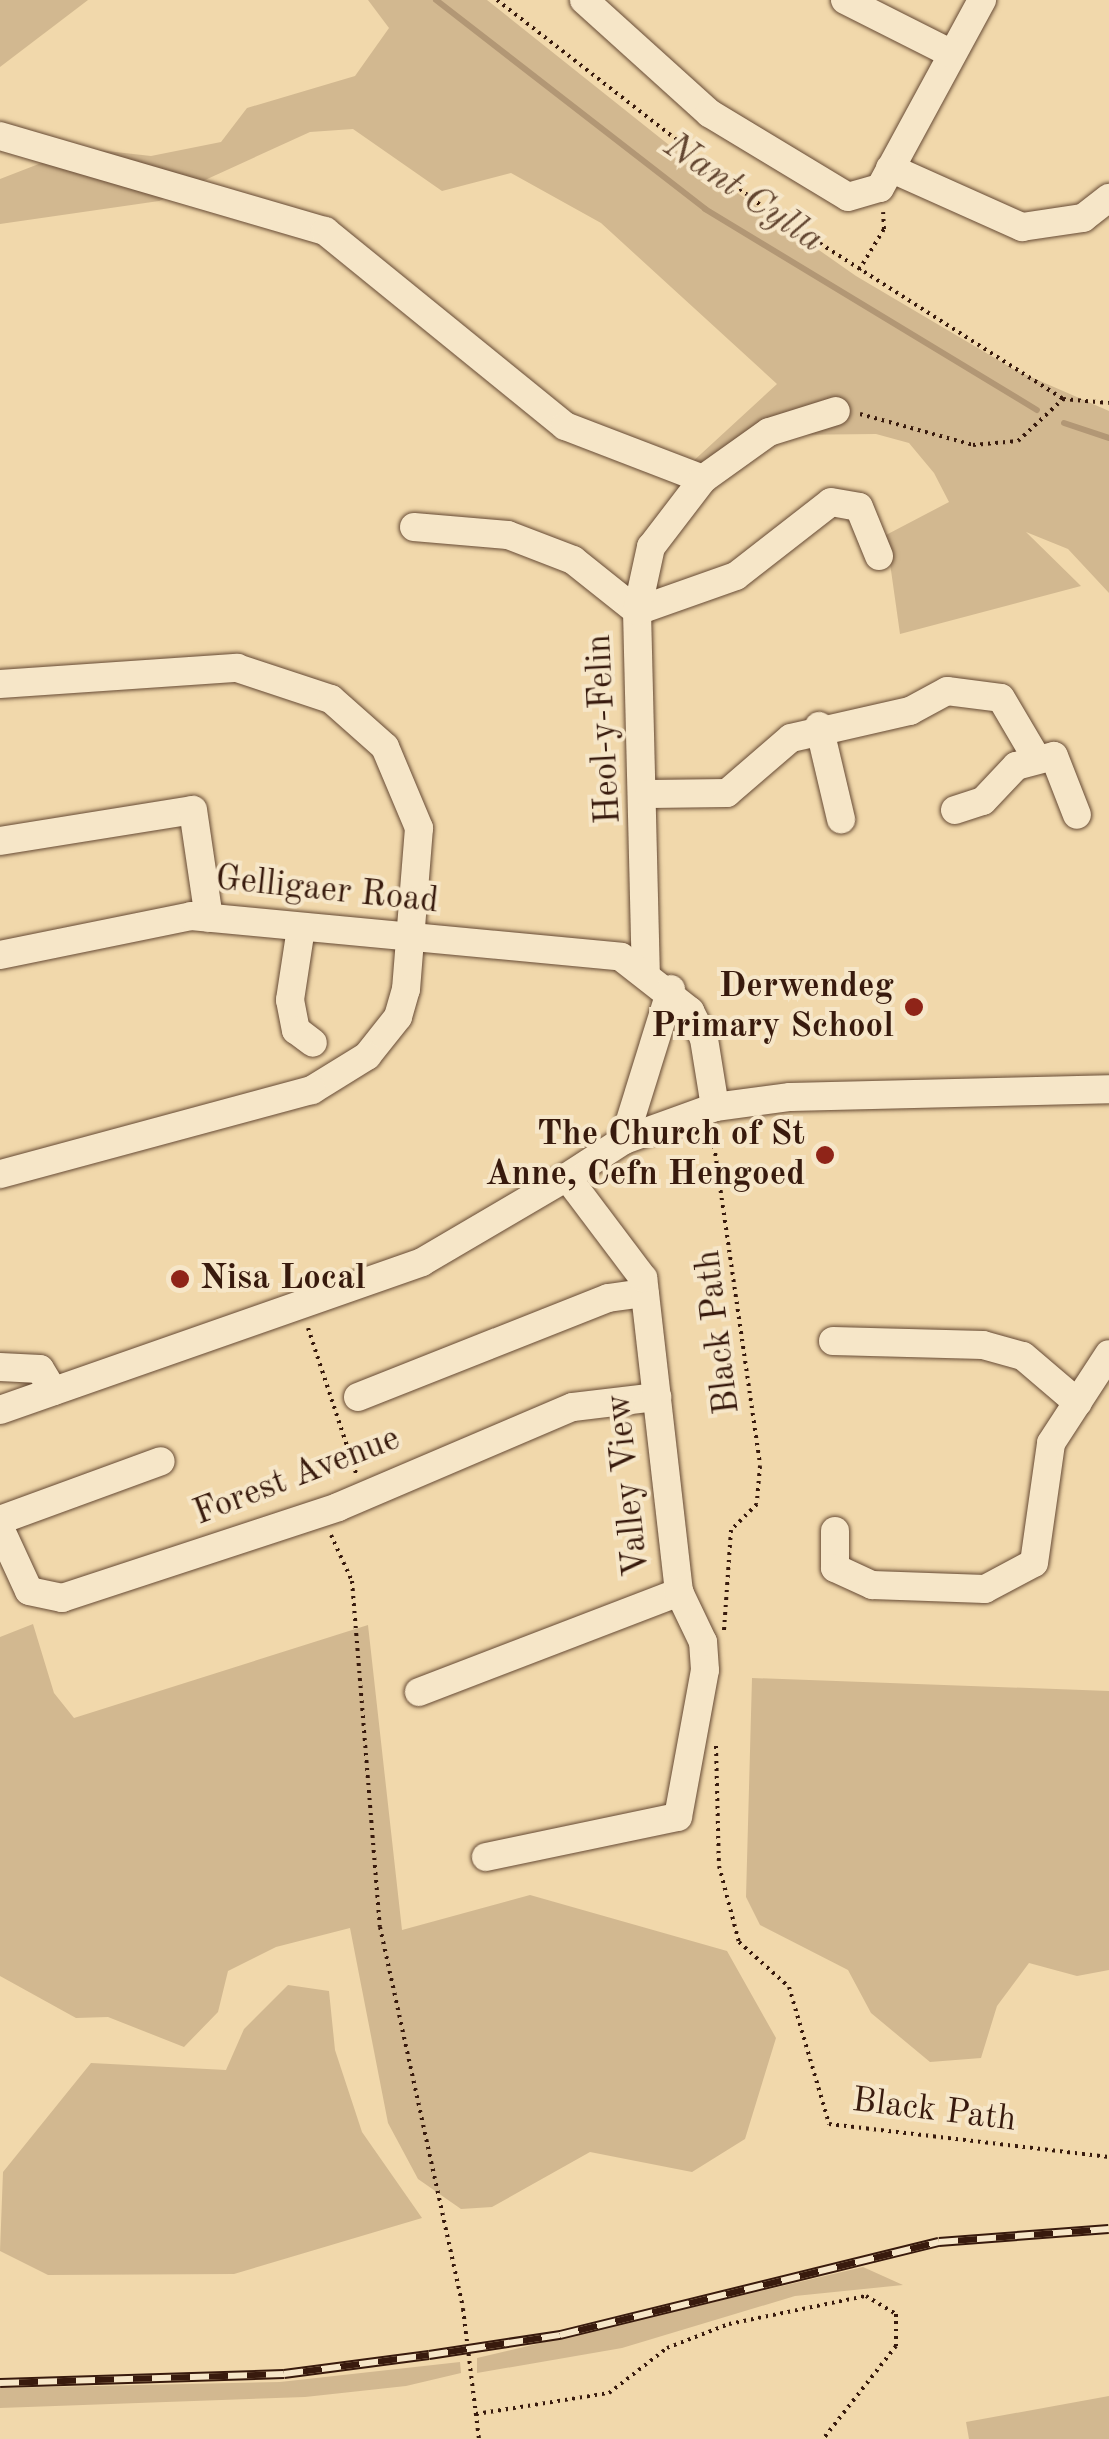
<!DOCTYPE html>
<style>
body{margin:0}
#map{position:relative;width:1109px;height:2439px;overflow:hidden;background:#f1d8ab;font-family:"Old Standard TT",serif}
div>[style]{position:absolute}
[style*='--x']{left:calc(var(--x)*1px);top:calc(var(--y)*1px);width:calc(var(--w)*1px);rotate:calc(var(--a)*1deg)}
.green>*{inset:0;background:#d2b890}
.stream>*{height:6px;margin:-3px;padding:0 3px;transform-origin:3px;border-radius:3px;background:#b29775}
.path>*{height:4px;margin-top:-2px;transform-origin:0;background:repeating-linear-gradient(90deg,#381a0d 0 2.5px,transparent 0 7.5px)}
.roads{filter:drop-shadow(0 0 2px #664a34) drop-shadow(0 0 2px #664a34)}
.minor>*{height:28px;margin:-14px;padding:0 14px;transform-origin:14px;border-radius:14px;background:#f6e6c8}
.rail>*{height:10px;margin-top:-5px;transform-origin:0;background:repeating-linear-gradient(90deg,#f6e6c8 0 19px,#381a0d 0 38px);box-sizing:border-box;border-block:2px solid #381a0d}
.dots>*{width:28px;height:28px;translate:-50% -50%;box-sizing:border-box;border:5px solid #f6e6c8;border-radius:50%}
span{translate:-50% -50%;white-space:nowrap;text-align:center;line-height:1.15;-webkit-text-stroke:8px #f6e6c8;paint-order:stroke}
.street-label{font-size:35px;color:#381a0d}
.poi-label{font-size:35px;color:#381a0d;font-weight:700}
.right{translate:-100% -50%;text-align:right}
.left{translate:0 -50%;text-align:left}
.water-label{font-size:38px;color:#634631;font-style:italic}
</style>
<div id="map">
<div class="green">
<div style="clip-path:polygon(0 0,88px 0,0 67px)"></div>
<div style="clip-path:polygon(368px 0,487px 0,669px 145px,856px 276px,1015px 370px,1109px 411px,1109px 593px,1068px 549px,1026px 532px,1081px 586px,900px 634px,886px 535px,949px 502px,934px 473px,909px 443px,876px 434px,783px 435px,677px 476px,777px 384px,601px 223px,511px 173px,442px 191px,353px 129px,310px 132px,159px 201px,0 224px,0 179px,80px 148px,151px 156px,221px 142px,247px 108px,355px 76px,389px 28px)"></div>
<div style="clip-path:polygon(33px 1624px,54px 1693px,74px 1718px,368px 1625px,402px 1930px,530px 1895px,727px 1951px,776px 2038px,745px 2139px,692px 2172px,590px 2152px,492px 2207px,461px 2209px,418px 2179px,388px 2123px,350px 1928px,276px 1947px,228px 1971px,218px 2012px,184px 2047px,108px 2017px,76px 2018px,0 1976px,0 1637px)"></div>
<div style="clip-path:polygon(752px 1678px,1109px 1691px,1109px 1970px,1077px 1976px,1029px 1963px,997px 2006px,981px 2058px,930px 2062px,871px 2013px,848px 1970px,760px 1925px,746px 1897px)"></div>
<div style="clip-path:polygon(288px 1985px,329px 1991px,335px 2050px,362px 2132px,422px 2218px,234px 2274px,48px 2275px,0 2251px,3px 2172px,91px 2063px,226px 2070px,244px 2029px)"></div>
<div style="clip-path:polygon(863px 2267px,903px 2285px,795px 2296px,622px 2348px,477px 2373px,477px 2358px)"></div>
<div style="clip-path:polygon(460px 2362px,461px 2373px,406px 2386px,305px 2397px,0 2408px,0 2388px,280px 2382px)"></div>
<div style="clip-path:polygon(1109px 2396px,1109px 2439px,969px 2439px,966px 2422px)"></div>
</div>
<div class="stream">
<div style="--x:436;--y:0;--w:341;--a:37.8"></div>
<div style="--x:705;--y:209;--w:388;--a:31.2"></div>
<div style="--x:1064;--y:423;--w:47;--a:18.4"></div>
</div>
<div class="path">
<div style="--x:497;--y:0;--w:337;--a:37.9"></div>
<div style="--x:763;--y:207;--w:356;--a:32.6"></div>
<div style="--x:859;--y:270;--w:48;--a:-58.6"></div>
<div style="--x:884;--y:229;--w:17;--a:-93"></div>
<div style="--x:860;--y:414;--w:117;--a:15.3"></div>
<div style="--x:973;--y:445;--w:45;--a:-5.1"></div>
<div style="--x:1018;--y:441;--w:62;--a:-43"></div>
<div style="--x:1063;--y:399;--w:46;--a:5"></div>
<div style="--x:712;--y:1131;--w:338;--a:81.8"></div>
<div style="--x:760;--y:1466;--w:38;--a:95"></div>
<div style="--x:757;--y:1504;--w:37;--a:135"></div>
<div style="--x:731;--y:1530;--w:101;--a:94"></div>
<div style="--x:308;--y:1328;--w:156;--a:71.7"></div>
<div style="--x:331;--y:1535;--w:51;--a:65.5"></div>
<div style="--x:352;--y:1581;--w:347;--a:85.4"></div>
<div style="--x:380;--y:1927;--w:391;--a:77.7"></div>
<div style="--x:463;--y:2309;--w:131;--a:83"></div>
<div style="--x:716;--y:1746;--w:120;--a:88.6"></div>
<div style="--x:719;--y:1866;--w:79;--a:75.3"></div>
<div style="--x:739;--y:1942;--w:67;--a:42"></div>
<div style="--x:789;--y:1987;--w:143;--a:73.7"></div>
<div style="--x:829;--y:2124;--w:282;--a:6.7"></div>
<div style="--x:476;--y:2414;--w:135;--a:-9"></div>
<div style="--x:609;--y:2393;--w:73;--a:-37.8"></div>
<div style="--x:667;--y:2348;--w:66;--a:-21.2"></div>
<div style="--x:729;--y:2324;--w:140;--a:-11.6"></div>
<div style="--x:866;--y:2296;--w:35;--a:31"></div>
<div style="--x:896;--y:2314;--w:32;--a:90"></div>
<div style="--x:896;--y:2346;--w:118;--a:128.1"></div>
</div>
<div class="roads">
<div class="minor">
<div style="--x:584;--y:0;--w:169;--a:42.1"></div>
<div style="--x:709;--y:113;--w:162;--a:31.1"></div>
<div style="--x:848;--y:197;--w:33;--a:-16"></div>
<div style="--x:880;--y:188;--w:214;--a:-61.5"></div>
<div style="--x:845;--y:0;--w:120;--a:26.8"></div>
<div style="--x:0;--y:136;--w:339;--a:16.3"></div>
<div style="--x:325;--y:231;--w:309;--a:39.1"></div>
<div style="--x:565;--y:426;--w:148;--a:21"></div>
<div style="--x:890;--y:168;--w:145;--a:24.1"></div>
<div style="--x:1022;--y:227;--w:62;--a:-8.4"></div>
<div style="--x:1083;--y:218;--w:33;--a:-38"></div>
<div style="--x:414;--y:527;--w:94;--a:4.9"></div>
<div style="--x:508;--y:535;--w:70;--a:21"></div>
<div style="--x:573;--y:560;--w:82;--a:38.6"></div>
<div style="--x:637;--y:611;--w:358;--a:88.6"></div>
<div style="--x:637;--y:611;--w:105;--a:-19.5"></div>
<div style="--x:736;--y:576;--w:120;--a:-37.9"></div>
<div style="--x:831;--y:502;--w:28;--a:10"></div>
<div style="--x:859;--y:507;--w:53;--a:67.8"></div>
<div style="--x:637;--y:611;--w:66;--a:-77.7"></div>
<div style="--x:651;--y:547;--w:86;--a:-52.6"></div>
<div style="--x:703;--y:479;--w:81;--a:-35.5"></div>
<div style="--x:769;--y:432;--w:70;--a:-17.4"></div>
<div style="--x:0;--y:684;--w:238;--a:-3.9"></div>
<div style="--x:237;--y:668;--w:99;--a:18.3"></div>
<div style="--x:331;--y:699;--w:72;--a:41.6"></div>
<div style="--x:385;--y:747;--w:88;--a:67.2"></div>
<div style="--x:419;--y:828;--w:162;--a:94.6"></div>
<div style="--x:406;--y:989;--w:29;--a:106"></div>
<div style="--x:398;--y:1017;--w:50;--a:128.5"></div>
<div style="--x:367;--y:1056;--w:65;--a:148.3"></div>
<div style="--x:312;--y:1090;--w:323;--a:164.9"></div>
<div style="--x:819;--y:726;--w:96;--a:76.7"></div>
<div style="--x:649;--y:794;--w:78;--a:-0.7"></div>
<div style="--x:727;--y:793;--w:84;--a:-40.7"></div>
<div style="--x:791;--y:738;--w:122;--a:-12.8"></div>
<div style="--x:910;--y:711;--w:42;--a:-28.4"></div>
<div style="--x:947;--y:691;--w:54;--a:7.4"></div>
<div style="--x:1001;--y:698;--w:71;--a:59.5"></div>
<div style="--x:955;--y:810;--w:29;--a:-18"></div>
<div style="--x:983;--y:801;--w:48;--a:-46.7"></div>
<div style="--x:1016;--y:766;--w:39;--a:-15"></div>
<div style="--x:1054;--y:756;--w:63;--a:68.7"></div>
<div style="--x:0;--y:841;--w:195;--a:-9.1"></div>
<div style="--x:193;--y:810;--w:109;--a:81.6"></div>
<div style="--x:301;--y:928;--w:73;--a:98.7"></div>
<div style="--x:290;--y:1000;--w:31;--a:79"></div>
<div style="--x:296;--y:1030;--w:21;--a:37"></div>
<div style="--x:0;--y:955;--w:195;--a:-11.5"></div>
<div style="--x:191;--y:916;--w:432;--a:5.4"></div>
<div style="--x:621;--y:957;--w:88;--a:38"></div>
<div style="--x:690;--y:1011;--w:31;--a:63"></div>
<div style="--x:704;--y:1039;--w:69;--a:80.8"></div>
<div style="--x:624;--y:1140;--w:97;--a:-19.9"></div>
<div style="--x:715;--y:1107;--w:76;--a:-7.6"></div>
<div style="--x:790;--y:1097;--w:319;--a:-1.4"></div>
<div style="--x:833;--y:1341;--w:150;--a:1.5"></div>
<div style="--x:983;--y:1345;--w:41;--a:15.4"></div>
<div style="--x:1023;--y:1356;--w:72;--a:40.5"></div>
<div style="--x:0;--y:1367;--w:40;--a:2.9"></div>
<div style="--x:40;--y:1369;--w:26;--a:59"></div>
<div style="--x:358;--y:1397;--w:269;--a:-21.6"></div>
<div style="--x:608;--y:1298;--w:37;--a:-8"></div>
<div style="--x:0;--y:1410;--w:447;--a:-19.3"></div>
<div style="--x:422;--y:1262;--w:168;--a:-30.4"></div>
<div style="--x:567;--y:1177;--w:68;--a:-33"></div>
<div style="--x:624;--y:1140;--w:158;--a:-72.7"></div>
<div style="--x:0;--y:1520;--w:171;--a:-20.1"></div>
<div style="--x:0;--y:1528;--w:69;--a:65.3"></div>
<div style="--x:29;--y:1591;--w:34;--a:12"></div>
<div style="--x:62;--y:1598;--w:291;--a:-18.2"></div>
<div style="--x:338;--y:1507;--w:255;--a:-23.1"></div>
<div style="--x:573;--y:1407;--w:85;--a:-6.8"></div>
<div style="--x:835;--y:1531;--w:37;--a:90"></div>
<div style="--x:835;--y:1568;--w:41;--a:24.7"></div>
<div style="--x:872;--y:1585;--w:113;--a:2"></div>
<div style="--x:985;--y:1589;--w:55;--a:-28"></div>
<div style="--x:1034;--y:1563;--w:121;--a:-81.9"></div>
<div style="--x:1051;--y:1443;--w:106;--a:-56.9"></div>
<div style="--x:419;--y:1692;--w:279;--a:-21"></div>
<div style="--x:679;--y:1592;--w:316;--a:-96.5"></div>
<div style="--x:643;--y:1278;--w:126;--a:-127"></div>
<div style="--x:486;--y:1857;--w:196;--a:-11.8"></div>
<div style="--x:678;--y:1817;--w:149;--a:-79.6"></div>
<div style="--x:705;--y:1670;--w:28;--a:-94"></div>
<div style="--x:703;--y:1642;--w:55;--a:-115.6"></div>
</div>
</div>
<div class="rail">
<div style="--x:0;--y:2383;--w:284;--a:-1.8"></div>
<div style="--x:284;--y:2374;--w:146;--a:-7.5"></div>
<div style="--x:429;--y:2355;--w:133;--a:-8.7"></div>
<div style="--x:560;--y:2335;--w:390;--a:-13.8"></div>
<div style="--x:939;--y:2242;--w:170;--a:-4.4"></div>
</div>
<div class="dots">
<div style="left:914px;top:1007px;background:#8f2418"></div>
<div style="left:825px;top:1155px;background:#8f2418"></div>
<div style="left:180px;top:1279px;background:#8f2418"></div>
</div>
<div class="street-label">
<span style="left:605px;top:729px;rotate:-93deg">Heol-y-Felin</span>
<span style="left:327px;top:891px;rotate:6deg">Gelligaer Road</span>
<span style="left:719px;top:1332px;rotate:-97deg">Black Path</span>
<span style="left:297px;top:1477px;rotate:-21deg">Forest Avenue</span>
<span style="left:629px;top:1485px;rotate:-96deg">Valley View</span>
<span style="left:934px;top:2111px;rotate:7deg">Black Path</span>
</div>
<div class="poi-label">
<span class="right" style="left:894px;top:1007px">Derwendeg<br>Primary School</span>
<span class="right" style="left:805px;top:1155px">The Church of St<br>Anne, Cefn Hengoed</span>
<span class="left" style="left:200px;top:1279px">Nisa Local</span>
</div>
<div class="water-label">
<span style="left:743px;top:194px;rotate:34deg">Nant Cylla</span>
</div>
</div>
